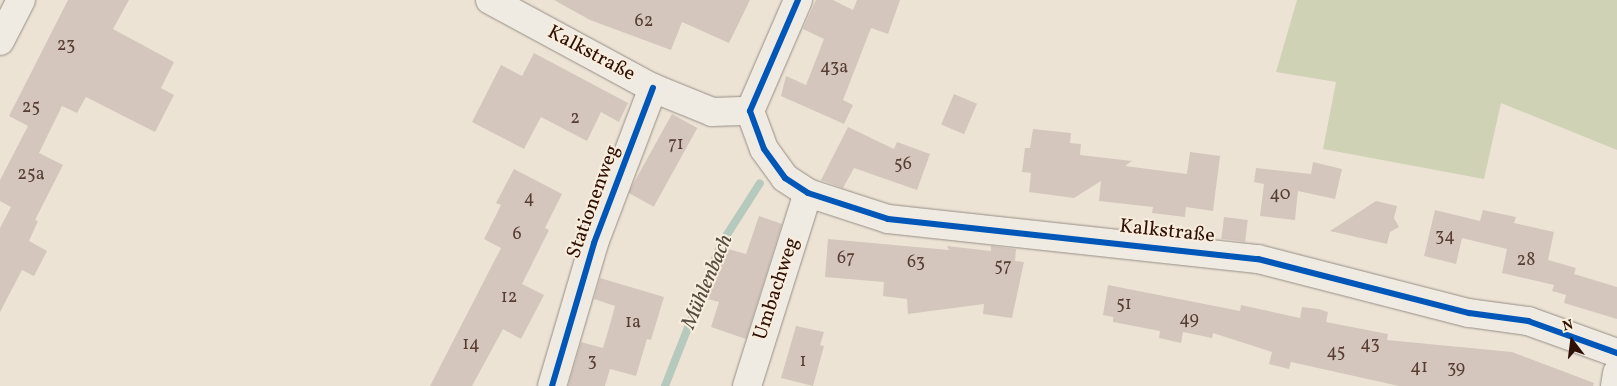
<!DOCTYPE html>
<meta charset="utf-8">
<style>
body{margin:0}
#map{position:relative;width:1617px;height:386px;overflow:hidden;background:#ece3d5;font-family:Vollkorn,serif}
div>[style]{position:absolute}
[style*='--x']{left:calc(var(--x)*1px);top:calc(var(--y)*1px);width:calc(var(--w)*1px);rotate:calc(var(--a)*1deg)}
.green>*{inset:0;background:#cfd2b5}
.stream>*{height:8px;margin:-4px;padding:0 4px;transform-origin:4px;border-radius:4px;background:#b5cabc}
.building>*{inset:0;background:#d4c6bc;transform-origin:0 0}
.roads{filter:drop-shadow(0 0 1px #978e85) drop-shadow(0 0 1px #978e85)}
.minor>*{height:28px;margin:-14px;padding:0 14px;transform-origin:14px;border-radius:14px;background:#efebe3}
.cycleway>*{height:6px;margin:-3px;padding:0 3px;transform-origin:3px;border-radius:3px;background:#0057b8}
span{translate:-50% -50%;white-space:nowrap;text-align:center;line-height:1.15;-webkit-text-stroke:4px #f9eddd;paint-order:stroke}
.number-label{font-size:18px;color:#583e32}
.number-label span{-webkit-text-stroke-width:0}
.street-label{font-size:20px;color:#2e1004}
.water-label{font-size:21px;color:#554d41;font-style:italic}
.north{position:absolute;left:1547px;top:316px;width:50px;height:50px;-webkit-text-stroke:4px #f9eddd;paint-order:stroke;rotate:345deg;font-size:14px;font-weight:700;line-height:20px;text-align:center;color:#2e1004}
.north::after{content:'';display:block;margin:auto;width:18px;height:22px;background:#2e1004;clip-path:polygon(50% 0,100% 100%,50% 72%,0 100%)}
</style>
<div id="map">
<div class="green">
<div style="clip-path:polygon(1297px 0,1617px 0,1617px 150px,1501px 103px,1484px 179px,1323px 149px,1336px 82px,1276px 72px)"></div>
</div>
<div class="stream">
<div style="--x:665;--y:386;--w:153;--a:-68.5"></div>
<div style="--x:721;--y:244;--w:72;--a:-57.4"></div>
</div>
<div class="building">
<div style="clip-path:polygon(68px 0,129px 0,113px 29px,174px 62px,161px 88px,174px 95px,155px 132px,86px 97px,77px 113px,62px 106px,39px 153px,63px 165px,35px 220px,38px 221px,29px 241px,47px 251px,34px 276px,22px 270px,0 312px,0 228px,11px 207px,0 201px,0 180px,28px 126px,9px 116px)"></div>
<div style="clip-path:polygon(554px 0,750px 0,729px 43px,682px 22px,671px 50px,590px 20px)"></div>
<div style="clip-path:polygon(816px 0,833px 0,853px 10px,857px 0,900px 0,888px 34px,871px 28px,843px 100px,853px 105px,844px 124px,781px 96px,786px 76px,806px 85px,824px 39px,803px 29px)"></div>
<div style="clip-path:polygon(534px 53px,628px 103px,619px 122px,601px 112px,587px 141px,541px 117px,524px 149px,472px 122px,501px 65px,522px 76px)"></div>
<div style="left:954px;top:94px;width:25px;height:33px;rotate:23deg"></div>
<div style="left:672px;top:114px;width:29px;height:90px;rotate:29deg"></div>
<div style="clip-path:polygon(848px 127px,894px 149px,897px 142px,930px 154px,917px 190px,854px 168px,843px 188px,821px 180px)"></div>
<div style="clip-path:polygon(1033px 129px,1071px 133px,1070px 143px,1081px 144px,1080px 155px,1132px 161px,1125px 166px,1187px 174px,1190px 152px,1220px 156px,1213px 211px,1186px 207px,1185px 217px,1152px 213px,1153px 207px,1099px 201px,1101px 181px,1074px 198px,1029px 192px,1031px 173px,1022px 172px,1025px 148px,1030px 148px)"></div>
<div style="clip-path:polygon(1313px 162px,1342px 169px,1335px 199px,1298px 191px,1295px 220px,1260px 216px,1264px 184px,1254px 182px,1256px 168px,1311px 174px)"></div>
<div style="clip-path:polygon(514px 169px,562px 194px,545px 228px,549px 230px,522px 284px,544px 295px,521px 339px,503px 329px,472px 386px,430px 386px,501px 248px,484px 239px,501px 205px,496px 203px)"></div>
<div style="clip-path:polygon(1376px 201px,1397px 206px,1394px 218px,1399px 227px,1390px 232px,1387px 244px,1330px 231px)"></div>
<div style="clip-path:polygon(1435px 210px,1480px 221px,1483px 210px,1516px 217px,1514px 223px,1554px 232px,1548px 260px,1576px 268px,1574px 274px,1617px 287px,1617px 319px,1564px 303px,1566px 295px,1552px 291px,1554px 285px,1502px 273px,1507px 249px,1462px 238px,1456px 264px,1424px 256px)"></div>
<div style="clip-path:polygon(759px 216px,782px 224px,746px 339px,711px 327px,719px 302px,708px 299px,725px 248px,746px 254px)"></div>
<div style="left:1224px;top:217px;width:24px;height:22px;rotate:7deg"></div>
<div style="clip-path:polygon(828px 239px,949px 250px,947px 246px,991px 251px,991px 246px,1016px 249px,1015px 261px,1024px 262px,1012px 318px,983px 314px,984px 304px,908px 314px,907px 299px,883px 296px,884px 282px,825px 277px)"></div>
<div style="clip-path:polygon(600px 278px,664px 297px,651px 340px,647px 339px,636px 376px,610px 369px,605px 386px,568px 386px,581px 342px,603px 348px,609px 328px,615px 306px,594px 299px)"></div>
<div style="clip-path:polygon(1108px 285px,1240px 311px,1241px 305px,1300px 318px,1302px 307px,1319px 309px,1328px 312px,1326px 322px,1388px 334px,1387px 340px,1512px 352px,1594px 383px,1593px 386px,1399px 386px,1291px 362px,1289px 369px,1269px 364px,1272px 352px,1213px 333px,1212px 338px,1183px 332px,1181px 343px,1159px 338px,1160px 331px,1113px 322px,1113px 317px,1103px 315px)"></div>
<div style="clip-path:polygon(796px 326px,824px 332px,820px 345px,824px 346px,813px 386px,781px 378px)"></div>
</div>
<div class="roads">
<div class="minor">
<div style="--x:490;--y:0;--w:185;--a:28.4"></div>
<div style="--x:653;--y:88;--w:64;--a:22.1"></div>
<div style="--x:712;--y:112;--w:38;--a:-2"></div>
<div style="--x:0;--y:41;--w:46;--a:-62.9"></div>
<div style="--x:750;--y:111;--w:40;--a:69.8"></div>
<div style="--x:764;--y:149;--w:36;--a:54"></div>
<div style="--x:785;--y:178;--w:27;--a:33"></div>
<div style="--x:808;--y:193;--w:84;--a:18"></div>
<div style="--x:888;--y:219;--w:372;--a:6.2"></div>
<div style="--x:1258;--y:259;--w:218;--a:14.4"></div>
<div style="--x:1469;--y:313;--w:60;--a:7.7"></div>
<div style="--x:1528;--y:321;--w:95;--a:19.8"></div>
<div style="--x:750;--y:111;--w:121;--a:-66.6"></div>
<div style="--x:552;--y:386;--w:149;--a:-73.6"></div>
<div style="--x:594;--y:243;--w:166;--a:-69.2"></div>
<div style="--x:747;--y:386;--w:202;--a:-72.5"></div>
<div style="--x:1615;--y:386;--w:13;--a:-81"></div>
</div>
</div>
<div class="cycleway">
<div style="--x:798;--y:0;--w:121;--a:113.4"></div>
<div style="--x:750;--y:111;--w:40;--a:69.8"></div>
<div style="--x:764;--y:149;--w:36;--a:54"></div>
<div style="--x:785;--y:178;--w:27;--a:33"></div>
<div style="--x:808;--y:193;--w:84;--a:18"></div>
<div style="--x:888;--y:219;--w:372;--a:6.2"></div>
<div style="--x:1258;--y:259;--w:218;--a:14.4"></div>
<div style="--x:1469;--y:313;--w:60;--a:7.7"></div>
<div style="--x:1528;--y:321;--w:95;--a:19.8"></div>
<div style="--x:552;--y:386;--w:149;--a:-73.6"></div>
<div style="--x:594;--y:243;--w:166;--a:-69.2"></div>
</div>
<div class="number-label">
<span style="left:644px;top:22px">62</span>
<span style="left:66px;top:46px">23</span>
<span style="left:834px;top:68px">43a</span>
<span style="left:31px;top:108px">25</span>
<span style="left:575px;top:119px">2</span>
<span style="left:676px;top:145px">71</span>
<span style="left:903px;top:165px">56</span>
<span style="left:31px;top:175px">25a</span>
<span style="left:1280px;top:195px">40</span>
<span style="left:529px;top:199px">4</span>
<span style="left:517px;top:235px">6</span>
<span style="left:1445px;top:237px">34</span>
<span style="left:846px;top:259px">67</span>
<span style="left:1526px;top:261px">28</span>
<span style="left:916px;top:263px">63</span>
<span style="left:1003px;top:267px">57</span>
<span style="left:509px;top:298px">12</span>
<span style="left:1124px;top:305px">51</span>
<span style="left:1189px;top:320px">49</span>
<span style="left:633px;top:323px">1a</span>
<span style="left:471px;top:345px">14</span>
<span style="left:1370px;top:345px">43</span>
<span style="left:1336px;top:353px">45</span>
<span style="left:592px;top:362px">3</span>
<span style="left:803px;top:362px">1</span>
<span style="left:1419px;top:368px">41</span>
<span style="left:1456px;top:369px">39</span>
</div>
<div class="street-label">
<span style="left:591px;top:54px;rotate:28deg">Kalkstraße</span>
<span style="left:594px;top:202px;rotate:-70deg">Stationenweg</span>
<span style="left:1167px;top:232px;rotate:6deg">Kalkstraße</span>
<span style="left:777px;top:289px;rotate:-72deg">Umbachweg</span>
</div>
<div class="water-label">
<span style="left:708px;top:282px;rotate:-67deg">Mühlenbach</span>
</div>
<div class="north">N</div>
</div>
